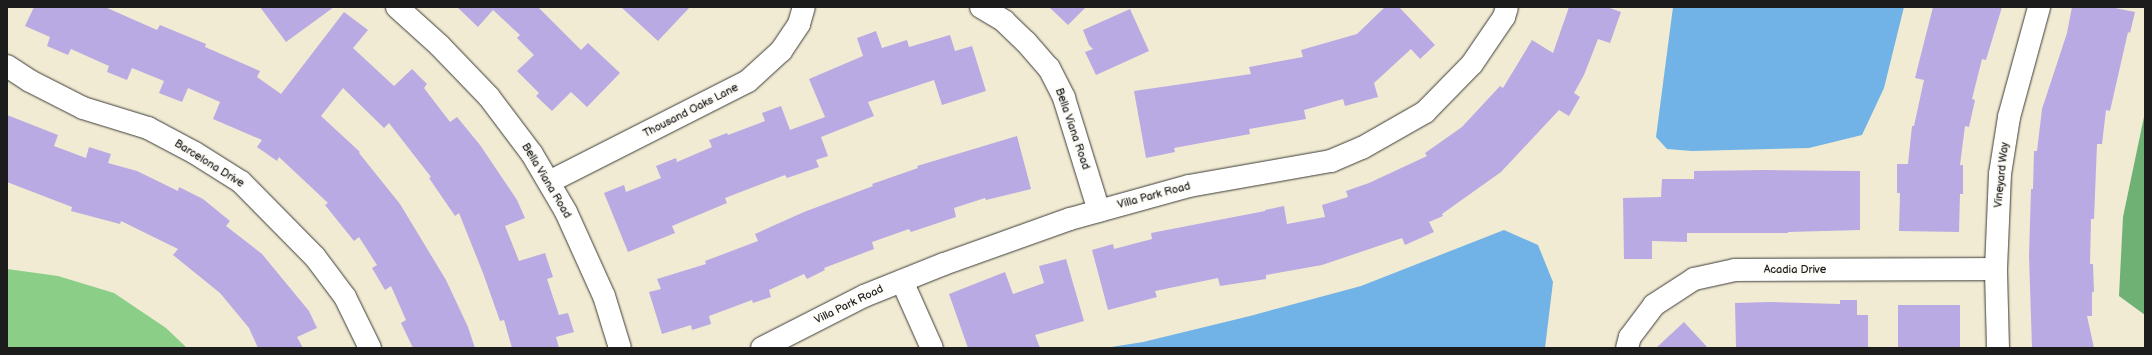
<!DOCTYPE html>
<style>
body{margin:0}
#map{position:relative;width:2152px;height:355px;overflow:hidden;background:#f1ebd3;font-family:"Balsamiq Sans",sans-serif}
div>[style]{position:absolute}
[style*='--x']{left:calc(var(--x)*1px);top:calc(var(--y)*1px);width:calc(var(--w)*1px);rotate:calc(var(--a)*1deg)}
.green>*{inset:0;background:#8ace88}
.forest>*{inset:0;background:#6fb174}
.water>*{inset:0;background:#71b3e6}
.building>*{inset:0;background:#b9aae3;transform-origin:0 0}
.roads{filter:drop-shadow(0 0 1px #3c3b37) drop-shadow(0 0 1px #3c3b37)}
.minor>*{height:22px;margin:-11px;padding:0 11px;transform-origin:11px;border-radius:11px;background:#fff}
span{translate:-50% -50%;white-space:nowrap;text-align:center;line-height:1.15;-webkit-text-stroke:4px #fdfcf7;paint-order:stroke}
.street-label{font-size:11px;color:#1c1c1c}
.frame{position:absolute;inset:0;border:8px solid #1c1c1c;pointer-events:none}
</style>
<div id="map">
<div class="green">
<div style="clip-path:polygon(7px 269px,58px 276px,114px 293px,166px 328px,187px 348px,7px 348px)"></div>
</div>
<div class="forest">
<div style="clip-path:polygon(2145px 112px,2145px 315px,2119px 296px,2123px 217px)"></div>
</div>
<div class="water">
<div style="clip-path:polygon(1673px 7px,1904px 7px,1884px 88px,1862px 135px,1809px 148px,1692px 151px,1667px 149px,1656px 137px)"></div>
<div style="clip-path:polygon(1504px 230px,1538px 245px,1553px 282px,1545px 348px,1105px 348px,1143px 342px,1250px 316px,1361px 286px)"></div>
</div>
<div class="building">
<div style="clip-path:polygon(34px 7px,105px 7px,157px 30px,160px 25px,206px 44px,205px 47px,260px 71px,257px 77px,281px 94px,344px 12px,368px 30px,353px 48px,394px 86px,412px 69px,427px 84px,424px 88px,450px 122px,457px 117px,480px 145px,517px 200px,525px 218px,505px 226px,519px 261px,545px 253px,553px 277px,547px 279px,559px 315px,568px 313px,574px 332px,556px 337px,559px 348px,512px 348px,504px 320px,500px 321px,483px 273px,459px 213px,455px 216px,429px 178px,431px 177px,389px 123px,384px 128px,343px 88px,321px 116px,360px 152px,359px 153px,400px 204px,446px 280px,468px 327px,475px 348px,413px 348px,401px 323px,406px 320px,391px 286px,385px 290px,372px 268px,377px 265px,359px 237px,354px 241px,325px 205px,328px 203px,279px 157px,277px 161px,257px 147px,262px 140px,213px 119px,220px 102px,188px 88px,182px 102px,159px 93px,164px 81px,132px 68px,127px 80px,107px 72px,109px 66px,71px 49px,68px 55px,47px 46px,50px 37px,25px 26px)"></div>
<div style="clip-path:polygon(260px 7px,334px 7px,286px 42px)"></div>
<div style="clip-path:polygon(457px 7px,538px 7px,581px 50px,588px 43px,620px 73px,587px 107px,571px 92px,552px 111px,536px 96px,539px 93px,517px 71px,534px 55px,517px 38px,520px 35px,493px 10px,478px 27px)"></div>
<div style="clip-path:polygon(621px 7px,690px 7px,658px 41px)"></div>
<div style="clip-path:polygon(1049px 7px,1086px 7px,1068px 25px)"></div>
<div style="clip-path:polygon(1385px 7px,1399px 7px,1435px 45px,1420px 59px,1411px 49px,1374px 83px,1378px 97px,1345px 106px,1343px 99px,1304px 110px,1306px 119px,1249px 129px,1250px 134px,1174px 148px,1175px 152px,1146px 158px,1134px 91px,1251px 74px,1249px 67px,1303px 57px,1301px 50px,1357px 34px)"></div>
<div style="clip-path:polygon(1569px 7px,1607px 7px,1621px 12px,1610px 43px,1598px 39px,1584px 75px,1574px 93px,1580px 97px,1569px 116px,1559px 110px,1501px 172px,1442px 214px,1443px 216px,1429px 222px,1434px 232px,1405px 245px,1402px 238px,1322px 265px,1266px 275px,1266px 279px,1220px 286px,1218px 278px,1155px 291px,1157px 297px,1108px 310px,1092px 250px,1113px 244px,1114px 249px,1152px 239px,1151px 233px,1265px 211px,1265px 210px,1284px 206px,1287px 224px,1325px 217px,1322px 205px,1348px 197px,1346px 191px,1369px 183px,1427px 156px,1425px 153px,1462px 127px,1500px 86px,1503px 88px,1532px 40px,1553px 53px)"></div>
<div style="clip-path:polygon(1933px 7px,2002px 7px,1986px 60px,1982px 59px,1972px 99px,1975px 100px,1969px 127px,1965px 126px,1960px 165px,1963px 165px,1963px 194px,1960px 194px,1959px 232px,1899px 231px,1900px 193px,1897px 193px,1897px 164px,1908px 164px,1912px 126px,1914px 126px,1924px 80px,1915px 78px)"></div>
<div style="clip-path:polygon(2072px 7px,2110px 7px,2135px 12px,2130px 33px,2128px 32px,2110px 111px,2106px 110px,2102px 144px,2097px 144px,2094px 219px,2091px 219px,2090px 264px,2093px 264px,2094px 292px,2092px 292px,2092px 316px,2087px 316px,2094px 348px,2032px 348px,2029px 256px,2031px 189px,2033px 189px,2034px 151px,2037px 151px,2042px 109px,2067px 33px)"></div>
<div style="clip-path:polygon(1130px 9px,1149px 51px,1096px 75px,1085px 52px,1093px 49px,1089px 45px,1083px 30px)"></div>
<div style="clip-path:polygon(876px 31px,882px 48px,907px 40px,909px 47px,950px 35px,955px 51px,972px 46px,986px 91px,942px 105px,934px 80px,868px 102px,874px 116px,821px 137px,828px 156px,816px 160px,819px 167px,787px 178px,785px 175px,725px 198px,727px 203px,672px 226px,675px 233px,628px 252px,604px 193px,624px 185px,626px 192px,661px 178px,656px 166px,676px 158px,677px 162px,712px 147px,709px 140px,727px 133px,728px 135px,765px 121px,762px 113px,781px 106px,790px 130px,825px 117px,809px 79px,863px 56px,857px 38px)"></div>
<div style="clip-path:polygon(7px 115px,58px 135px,54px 146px,86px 158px,89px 147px,111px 154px,108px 163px,137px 171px,178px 191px,179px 187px,203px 199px,230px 221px,226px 226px,262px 254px,309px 311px,317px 328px,297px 337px,303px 348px,258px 348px,249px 328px,220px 293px,173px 255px,178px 249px,121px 221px,120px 224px,71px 211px,72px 207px,7px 182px)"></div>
<div style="clip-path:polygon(1017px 136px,1031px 189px,986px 200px,985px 198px,954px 208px,956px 217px,911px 232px,909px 229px,872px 242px,874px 249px,824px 268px,825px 270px,807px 279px,804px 274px,769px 290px,771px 297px,753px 303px,752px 300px,709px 316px,711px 324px,692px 330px,691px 325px,662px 334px,649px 292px,661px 289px,657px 279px,706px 264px,705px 261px,758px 241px,755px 234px,804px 212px,873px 186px,872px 184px,918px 168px,917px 166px)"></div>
<div style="clip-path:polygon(1765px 170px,1860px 171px,1860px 230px,1788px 232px,1788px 233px,1687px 233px,1687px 242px,1652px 241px,1652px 259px,1624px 259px,1623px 198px,1661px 197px,1662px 179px,1694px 179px,1694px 171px)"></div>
<div style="clip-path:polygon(1066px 259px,1084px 321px,1035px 335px,1040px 348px,968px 348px,949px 294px,1005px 272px,1013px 294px,1044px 283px,1039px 266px)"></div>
<div style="clip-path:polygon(1840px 300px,1857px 300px,1857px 315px,1868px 315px,1868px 348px,1736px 348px,1735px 303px,1770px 302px,1840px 304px)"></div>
<div style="left:1898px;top:305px;width:62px;height:43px"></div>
<div style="clip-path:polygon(1684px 322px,1708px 348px,1656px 348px)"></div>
</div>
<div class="roads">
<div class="minor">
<div style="--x:397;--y:7;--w:57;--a:42.1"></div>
<div style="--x:439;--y:45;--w:72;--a:46.1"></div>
<div style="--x:489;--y:97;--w:71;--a:53"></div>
<div style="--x:532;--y:154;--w:67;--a:59.6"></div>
<div style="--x:566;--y:212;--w:92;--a:65.7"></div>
<div style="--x:604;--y:296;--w:54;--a:72.9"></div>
<div style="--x:981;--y:7;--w:27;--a:31"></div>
<div style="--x:1004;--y:21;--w:30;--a:44"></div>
<div style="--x:1026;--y:42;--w:35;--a:49"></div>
<div style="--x:1049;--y:68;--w:34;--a:63"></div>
<div style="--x:1064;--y:98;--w:118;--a:72.8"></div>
<div style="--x:7;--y:66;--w:27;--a:33"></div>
<div style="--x:30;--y:81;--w:59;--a:27"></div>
<div style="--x:83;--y:108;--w:68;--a:17.1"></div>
<div style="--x:148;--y:128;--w:53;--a:28"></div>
<div style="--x:195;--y:153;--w:54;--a:32.2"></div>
<div style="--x:241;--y:182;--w:105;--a:45.4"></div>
<div style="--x:315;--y:257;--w:50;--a:53.1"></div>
<div style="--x:345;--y:297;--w:57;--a:63.9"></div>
<div style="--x:549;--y:182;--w:223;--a:-26.9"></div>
<div style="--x:748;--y:81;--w:45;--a:-42.3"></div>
<div style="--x:781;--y:51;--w:32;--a:-56"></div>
<div style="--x:799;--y:24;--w:18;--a:-74"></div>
<div style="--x:902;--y:281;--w:73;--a:65.9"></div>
<div style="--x:762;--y:348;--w:114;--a:-27"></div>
<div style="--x:864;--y:296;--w:86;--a:-21.8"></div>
<div style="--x:944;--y:264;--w:134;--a:-19.7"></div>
<div style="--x:1070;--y:219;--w:123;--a:-15.5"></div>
<div style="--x:1189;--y:186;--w:144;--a:-10"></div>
<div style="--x:1331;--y:161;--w:34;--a:-23"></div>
<div style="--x:1362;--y:148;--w:73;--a:-29.7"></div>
<div style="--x:1425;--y:112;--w:67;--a:-45.6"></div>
<div style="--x:1472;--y:64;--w:57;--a:-55.8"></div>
<div style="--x:1504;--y:17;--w:10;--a:-73"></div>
<div style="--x:1627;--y:348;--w:11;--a:-75"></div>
<div style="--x:1630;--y:337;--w:40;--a:-53"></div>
<div style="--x:1654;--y:305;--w:48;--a:-33"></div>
<div style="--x:1694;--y:279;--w:42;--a:-12.4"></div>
<div style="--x:1735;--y:270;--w:261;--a:-0.2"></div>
<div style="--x:1998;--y:348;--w:79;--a:-91.5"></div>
<div style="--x:1996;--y:269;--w:95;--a:-87.6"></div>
<div style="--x:2000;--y:174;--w:58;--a:-81"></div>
<div style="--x:2009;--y:117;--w:114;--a:-74.7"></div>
</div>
</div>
<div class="street-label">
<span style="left:691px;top:111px;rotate:-27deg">Thousand Oaks Lane</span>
<span style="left:1072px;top:129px;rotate:71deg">Bella Viana Road</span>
<span style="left:209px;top:164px;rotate:32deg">Barcelona Drive</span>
<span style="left:2002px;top:175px;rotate:-84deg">Vineyard Way</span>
<span style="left:546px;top:181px;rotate:59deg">Bella Viana Road</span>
<span style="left:1154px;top:196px;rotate:-15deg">Villa Park Road</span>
<span style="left:1795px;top:270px">Acadia Drive</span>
<span style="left:849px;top:305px;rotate:-26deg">Villa Park Road</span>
</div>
<div class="frame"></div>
</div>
